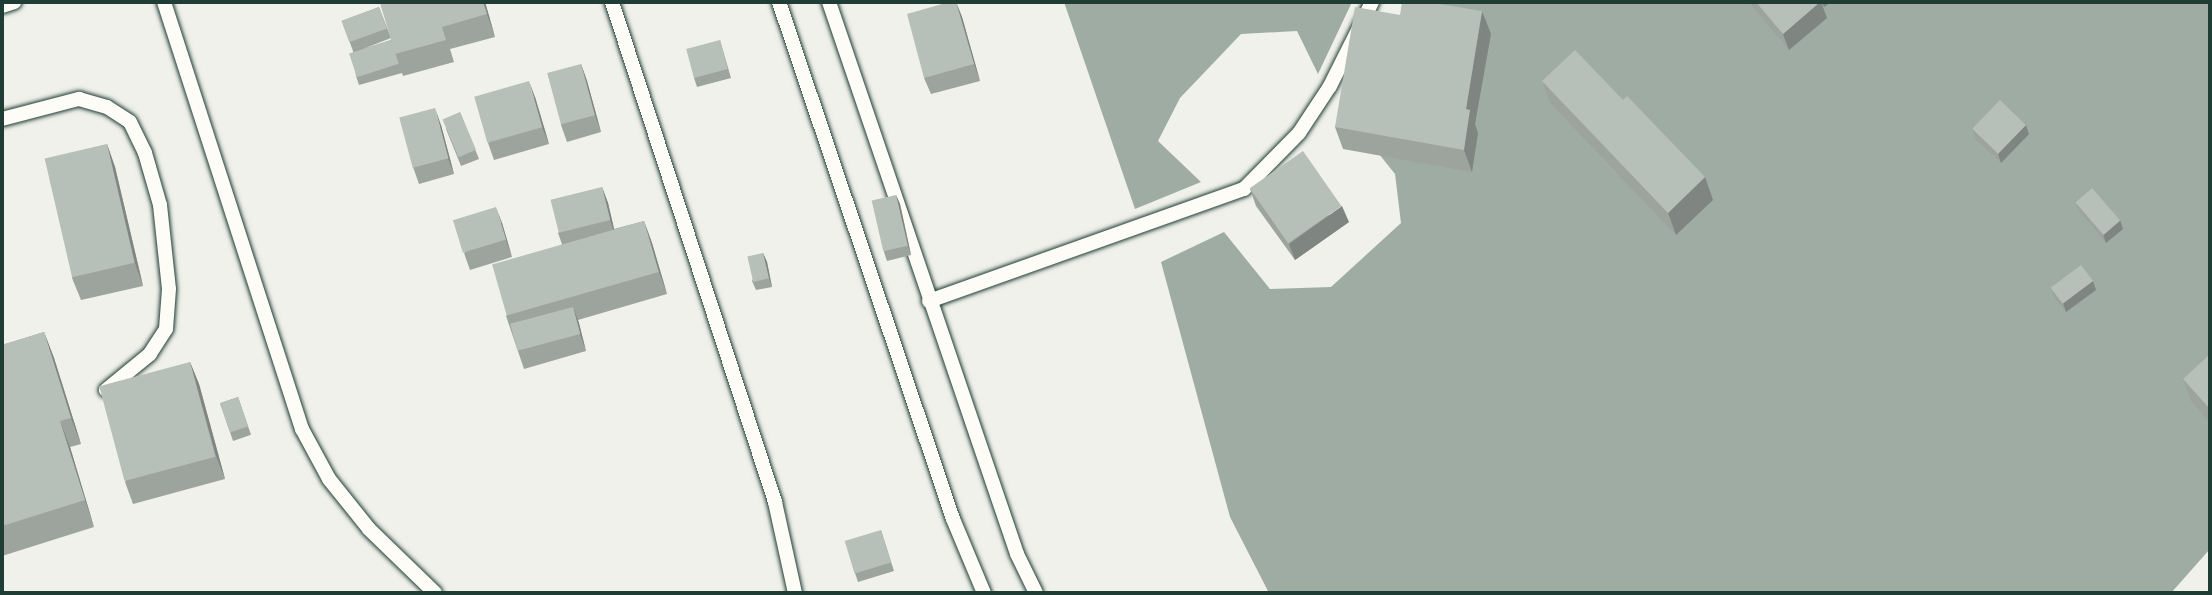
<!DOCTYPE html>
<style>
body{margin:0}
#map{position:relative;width:2212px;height:595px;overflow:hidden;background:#f0f1eb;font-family:Delius,sans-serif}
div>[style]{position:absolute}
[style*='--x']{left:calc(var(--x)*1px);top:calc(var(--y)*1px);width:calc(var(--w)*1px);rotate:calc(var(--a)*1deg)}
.water>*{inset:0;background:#9faca4}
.roads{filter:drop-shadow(0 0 2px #1f3d34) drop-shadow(0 0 2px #1f3d34)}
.service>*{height:14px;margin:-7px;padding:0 7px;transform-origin:7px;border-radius:7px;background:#fdfcf7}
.wall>*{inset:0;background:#9da49e;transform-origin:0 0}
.shaded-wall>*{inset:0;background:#7f8681}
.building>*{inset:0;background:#b6bfb8;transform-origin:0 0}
span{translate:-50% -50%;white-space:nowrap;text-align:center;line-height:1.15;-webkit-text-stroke:5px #fdfcf7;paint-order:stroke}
.frame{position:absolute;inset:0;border:4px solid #1f3d34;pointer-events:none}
</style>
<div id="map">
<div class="water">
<div style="clip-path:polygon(1064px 2px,1352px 2px,1318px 74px,1297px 31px,1241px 34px,1180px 98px,1158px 141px,1201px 182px,1135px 209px)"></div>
<div style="clip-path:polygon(1416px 2px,2210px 2px,2210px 549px,2171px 593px,1269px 593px,1230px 517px,1161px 262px,1224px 232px,1270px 289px,1331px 287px,1401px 223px,1395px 174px,1355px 124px)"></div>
</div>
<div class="roads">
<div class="service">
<div style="--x:164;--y:2;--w:449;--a:72.1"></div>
<div style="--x:302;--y:429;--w:57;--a:61.6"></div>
<div style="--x:329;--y:479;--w:64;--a:51.3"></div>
<div style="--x:369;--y:529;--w:92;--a:44.1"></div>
<div style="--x:612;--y:2;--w:526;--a:71.94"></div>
<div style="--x:775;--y:502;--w:93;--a:77.6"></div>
<div style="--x:779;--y:2;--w:545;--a:71.4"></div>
<div style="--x:953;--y:519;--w:80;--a:67.3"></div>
<div style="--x:829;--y:2;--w:583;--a:71.19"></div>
<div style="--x:1017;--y:554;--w:43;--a:64"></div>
<div style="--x:2;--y:6;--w:13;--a:-18"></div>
<div style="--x:2;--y:119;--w:80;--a:-14.6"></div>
<div style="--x:79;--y:99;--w:29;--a:16"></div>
<div style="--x:107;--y:107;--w:27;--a:33"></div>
<div style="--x:130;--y:122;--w:34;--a:64"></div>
<div style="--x:145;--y:153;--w:54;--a:73.9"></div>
<div style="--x:160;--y:205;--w:84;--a:83.9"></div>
<div style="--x:169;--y:289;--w:40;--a:94.3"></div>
<div style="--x:166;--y:329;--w:30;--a:123"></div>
<div style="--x:150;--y:354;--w:57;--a:140.7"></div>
<div style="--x:929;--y:301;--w:334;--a:-19.6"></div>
<div style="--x:1244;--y:189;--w:78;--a:-45.5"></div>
<div style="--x:1299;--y:133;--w:56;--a:-56.6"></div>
<div style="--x:1330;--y:86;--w:94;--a:-63.4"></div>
</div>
</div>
<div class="wall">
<div style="clip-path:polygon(evenodd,380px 2px,485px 2px,495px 37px,450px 49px,454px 62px,403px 76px,402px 73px,359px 85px,356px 76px,353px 51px,342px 21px,379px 7px,391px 38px,380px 2px,391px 38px,391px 40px,363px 49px,391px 38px)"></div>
<div style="clip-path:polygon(956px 2px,962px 17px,980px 81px,931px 94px,924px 78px)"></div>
<div style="clip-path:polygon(1749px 2px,1831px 2px,1824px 7px,1822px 4px,1827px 18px,1789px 50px,1750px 4px)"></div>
<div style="clip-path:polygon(1491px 34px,1475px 124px,1478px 133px,1472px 172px,1343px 149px,1335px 127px)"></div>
<div style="clip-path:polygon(720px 40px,731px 78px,697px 87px,694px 78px)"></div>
<div style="clip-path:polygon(581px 64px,587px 81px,601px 132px,567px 142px,561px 125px)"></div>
<div style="clip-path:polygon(1542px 81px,1713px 200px,1676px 235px,1550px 103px)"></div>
<div style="clip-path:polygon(535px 97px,549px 144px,494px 160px,488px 143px)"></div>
<div style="clip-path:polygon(460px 112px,479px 159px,461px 166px,446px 129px)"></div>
<div style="clip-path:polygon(441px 125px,454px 174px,419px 184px,413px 167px)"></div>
<div style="clip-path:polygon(1972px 129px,2029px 134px,2001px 163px,1975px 139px)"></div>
<div style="clip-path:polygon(107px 144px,115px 167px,143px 286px,81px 300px,72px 278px)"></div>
<div style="clip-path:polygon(602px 187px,608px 203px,614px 229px,644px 221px,652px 243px,667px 294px,578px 320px,586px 351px,524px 369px,506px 316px,562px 244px,558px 233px)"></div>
<div style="clip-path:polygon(1250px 189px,1349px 222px,1295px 260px,1256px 206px)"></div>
<div style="clip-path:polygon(896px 195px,900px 204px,911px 255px,887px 261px,884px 252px)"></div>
<div style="clip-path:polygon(2075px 202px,2120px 220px,2123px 229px,2106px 243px,2079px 211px)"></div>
<div style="clip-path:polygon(502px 223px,512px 257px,470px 270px,464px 253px)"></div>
<div style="clip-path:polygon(763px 253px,767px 262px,772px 287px,756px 290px,752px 281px)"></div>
<div style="clip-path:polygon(2093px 281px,2096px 290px,2066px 312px,2054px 297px,2051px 288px)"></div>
<div style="clip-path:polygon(44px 332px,54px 358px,81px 444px,70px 447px,94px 527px,2px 556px,2px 345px)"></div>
<div style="clip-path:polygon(2210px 354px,2210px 423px,2191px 401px,2183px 379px)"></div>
<div style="clip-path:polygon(190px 362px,199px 384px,225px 479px,133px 504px,125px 482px)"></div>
<div style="left:238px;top:397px;width:40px;height:19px;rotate:71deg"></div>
<div style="clip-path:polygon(881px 530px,894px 571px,858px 582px,855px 573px)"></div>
</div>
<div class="shaded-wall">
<div style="clip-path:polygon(483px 2px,485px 2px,495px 37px,487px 14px)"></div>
<div style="clip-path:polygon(956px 2px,962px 17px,980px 81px,974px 64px)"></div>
<div style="clip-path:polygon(1820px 2px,1821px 2px,1827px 18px,1789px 50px,1783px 34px)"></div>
<div style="clip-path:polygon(1822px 2px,1831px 2px,1824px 7px)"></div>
<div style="clip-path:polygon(1482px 11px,1491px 34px,1475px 124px,1478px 133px,1472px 172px,1464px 150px,1466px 109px)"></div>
<div style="clip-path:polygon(581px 64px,587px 81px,601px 132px,595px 115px)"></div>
<div style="clip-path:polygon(529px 81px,535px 97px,549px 144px,542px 127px)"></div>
<div style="clip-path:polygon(435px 108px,441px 125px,454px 174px,448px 158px)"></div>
<div style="clip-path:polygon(2026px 125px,2029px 134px,2001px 163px,1998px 154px)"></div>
<div style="clip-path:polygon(107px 144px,115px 167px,143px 286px,135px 263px)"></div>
<div style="clip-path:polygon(1705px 177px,1713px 200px,1676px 235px,1668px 213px)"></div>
<div style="clip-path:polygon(602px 187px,608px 203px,616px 237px,610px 220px)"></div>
<div style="clip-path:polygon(896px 195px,900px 204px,911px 255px,908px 246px)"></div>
<div style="clip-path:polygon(1342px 206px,1349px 222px,1295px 260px,1289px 244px)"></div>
<div style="clip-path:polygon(496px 207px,502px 223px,512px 257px,506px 240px)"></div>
<div style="clip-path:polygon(2120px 220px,2123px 229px,2106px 243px,2103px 234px)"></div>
<div style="clip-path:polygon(644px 221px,652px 243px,667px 294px,659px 272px)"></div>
<div style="clip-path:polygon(763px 253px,767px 262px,772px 287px,769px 278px)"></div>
<div style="clip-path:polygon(2093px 281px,2096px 290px,2066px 312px,2063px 303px)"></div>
<div style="clip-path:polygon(573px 307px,579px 323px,586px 351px,580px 334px)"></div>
<div style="clip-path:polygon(44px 332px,54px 358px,81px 444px,71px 418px)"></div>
<div style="clip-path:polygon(190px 362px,199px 384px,225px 479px,216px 456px)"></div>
<div style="clip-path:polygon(60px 421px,70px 447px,94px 527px,85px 500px)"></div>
</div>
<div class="building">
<div style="clip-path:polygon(380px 2px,483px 2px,487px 14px,442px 27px,446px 40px,395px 54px)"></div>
<div style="clip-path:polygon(949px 2px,956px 2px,974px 64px,924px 78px,907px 14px)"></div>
<div style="clip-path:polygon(1402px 2px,1427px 2px,1482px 11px,1466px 109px,1470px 110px,1464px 150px,1335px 127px,1355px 7px,1400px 15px)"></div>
<div style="clip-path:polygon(1756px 2px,1820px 2px,1783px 34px)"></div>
<div style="left:379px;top:7px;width:23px;height:40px;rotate:70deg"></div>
<div style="left:391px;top:40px;width:25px;height:44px;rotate:72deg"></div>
<div style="left:720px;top:40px;width:30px;height:35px;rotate:75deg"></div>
<div style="clip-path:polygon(1575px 50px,1623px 100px,1627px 96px,1705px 177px,1668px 213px,1542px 81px)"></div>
<div style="left:581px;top:64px;width:53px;height:35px;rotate:75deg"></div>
<div style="left:529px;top:81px;width:48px;height:57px;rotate:74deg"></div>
<div style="left:2000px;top:100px;width:36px;height:40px;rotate:44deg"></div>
<div style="left:435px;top:108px;width:52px;height:37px;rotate:75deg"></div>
<div style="left:460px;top:112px;width:41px;height:19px;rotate:67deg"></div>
<div style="left:107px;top:144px;width:122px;height:64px;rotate:77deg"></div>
<div style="left:1303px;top:151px;width:67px;height:65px;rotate:55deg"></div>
<div style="left:602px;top:187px;width:34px;height:53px;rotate:76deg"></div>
<div style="left:2092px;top:188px;width:43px;height:22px;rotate:49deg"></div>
<div style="left:896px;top:195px;width:52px;height:25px;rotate:77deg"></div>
<div style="left:496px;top:207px;width:34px;height:45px;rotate:73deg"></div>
<div style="left:644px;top:221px;width:53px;height:158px;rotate:74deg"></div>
<div style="left:763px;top:253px;width:26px;height:16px;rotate:77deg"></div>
<div style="left:2081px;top:265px;width:20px;height:38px;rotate:53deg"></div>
<div style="left:573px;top:307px;width:28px;height:65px;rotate:75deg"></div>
<div style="clip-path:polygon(44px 332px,71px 418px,60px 421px,85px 500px,2px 526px,2px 345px)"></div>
<div style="clip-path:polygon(2210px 354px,2210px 409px,2183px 379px)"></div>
<div style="left:190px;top:362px;width:98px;height:94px;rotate:75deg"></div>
<div style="left:238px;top:397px;width:31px;height:19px;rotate:71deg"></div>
<div style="left:881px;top:530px;width:34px;height:38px;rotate:73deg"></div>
</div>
<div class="frame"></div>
</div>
